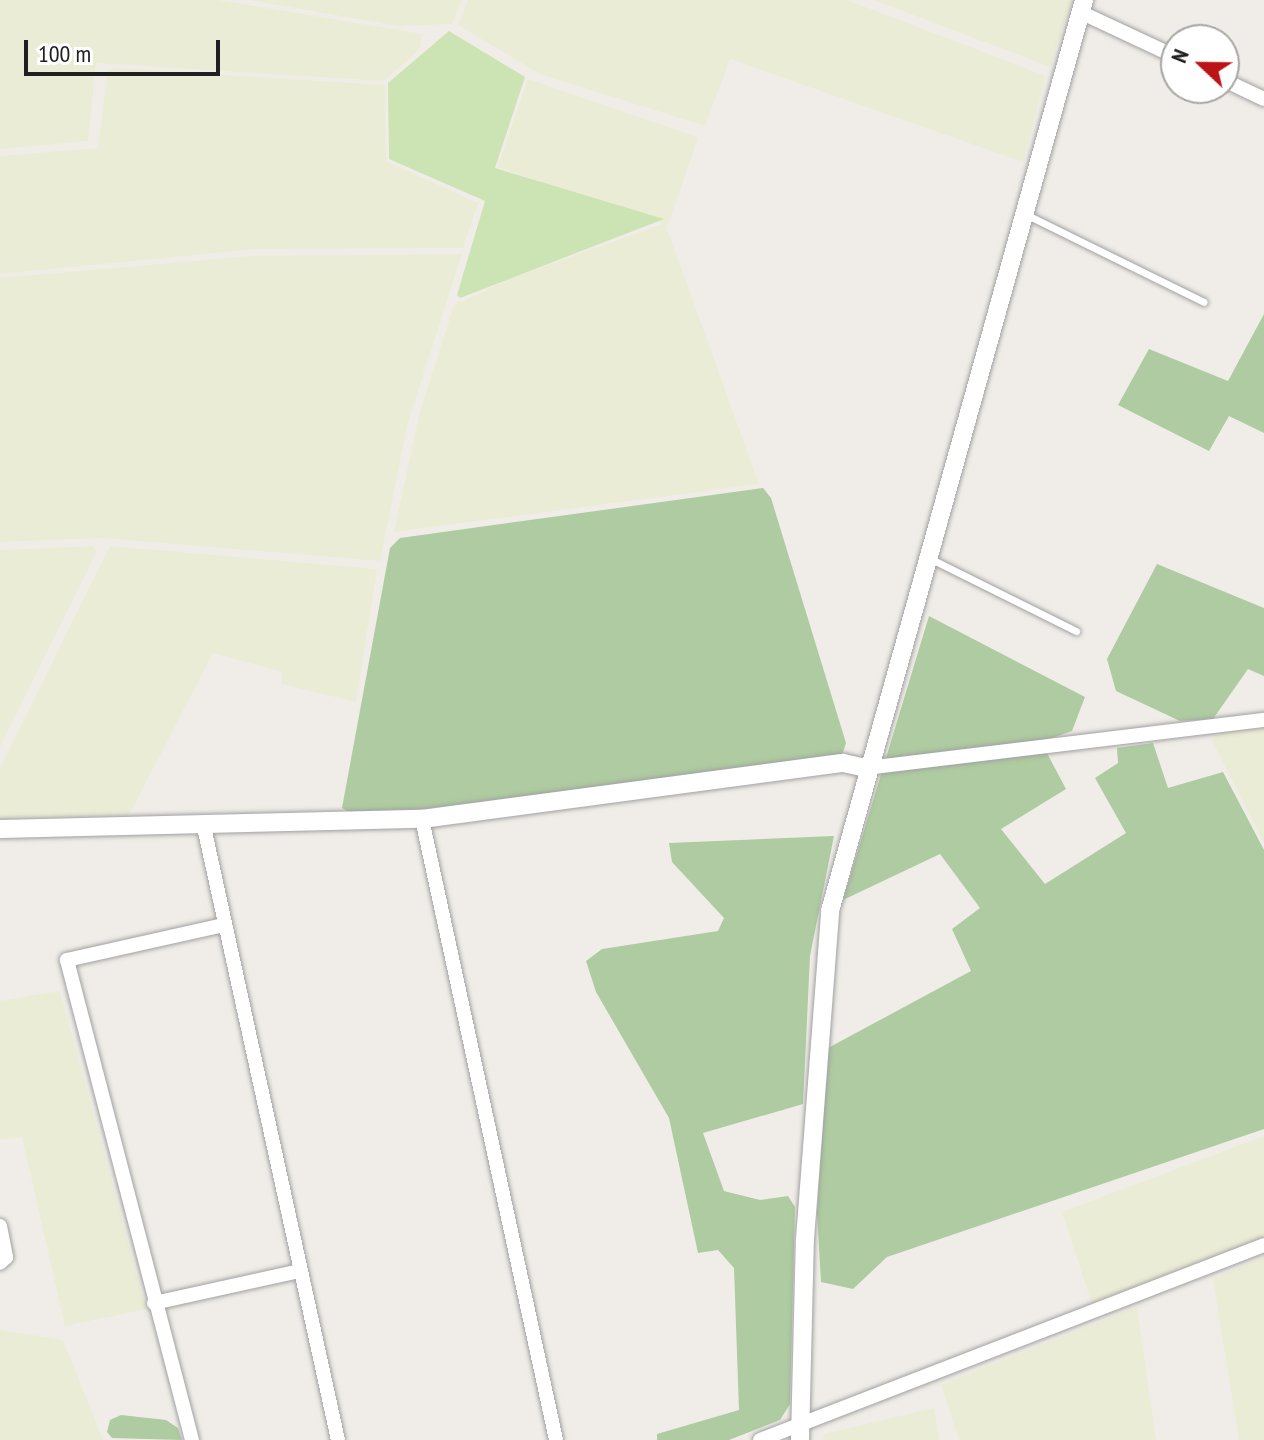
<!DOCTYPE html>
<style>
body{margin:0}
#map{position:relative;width:1264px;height:1440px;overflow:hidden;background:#f0ede8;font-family:"PT Sans Narrow",sans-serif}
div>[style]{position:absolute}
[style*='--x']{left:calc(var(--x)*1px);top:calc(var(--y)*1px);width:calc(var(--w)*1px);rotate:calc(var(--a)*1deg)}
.farmland>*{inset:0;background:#ebecd5;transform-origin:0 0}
.grass>*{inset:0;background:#cce4b3}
.forest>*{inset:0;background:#aecba1}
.roads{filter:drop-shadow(0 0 2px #a1a1a1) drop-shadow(0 0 2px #a1a1a1)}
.service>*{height:7px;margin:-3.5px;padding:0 3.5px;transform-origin:3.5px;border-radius:3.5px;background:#fff}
.minor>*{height:14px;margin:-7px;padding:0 7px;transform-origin:7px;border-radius:7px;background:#fff}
.tertiary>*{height:18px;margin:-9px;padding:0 9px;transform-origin:9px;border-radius:9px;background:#fff}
span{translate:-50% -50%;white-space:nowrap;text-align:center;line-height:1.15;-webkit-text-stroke:8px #fff;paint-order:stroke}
.north{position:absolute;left:1160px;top:24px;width:80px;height:80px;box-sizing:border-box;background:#fff;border:2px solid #a6a6a6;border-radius:50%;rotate:292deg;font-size:22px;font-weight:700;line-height:32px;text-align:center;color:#202020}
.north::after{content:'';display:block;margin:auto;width:28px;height:36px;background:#bc1416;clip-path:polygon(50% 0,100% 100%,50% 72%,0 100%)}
.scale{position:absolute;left:24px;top:40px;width:196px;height:36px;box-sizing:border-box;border:4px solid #202020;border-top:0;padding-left:10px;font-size:24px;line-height:28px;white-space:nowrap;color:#202020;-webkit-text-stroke:6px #fff;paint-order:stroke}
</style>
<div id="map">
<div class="farmland">
<div style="clip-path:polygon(0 0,218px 0,422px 34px,420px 50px,383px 81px,96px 63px,88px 141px,0 149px)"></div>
<div style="clip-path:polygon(248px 0,462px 0,452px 24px,399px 26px)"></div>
<div style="clip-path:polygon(468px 0,847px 0,1046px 76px,1023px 162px,730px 59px,705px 126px,540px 74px,458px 25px)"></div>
<div style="clip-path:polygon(874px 0,1072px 0,1050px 67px)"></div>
<div style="clip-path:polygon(115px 68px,385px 85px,386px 161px,478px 203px,463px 248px,257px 249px,0 274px,0 156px,98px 148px,108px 70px)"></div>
<div style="left:528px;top:79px;width:180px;height:93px;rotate:19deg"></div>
<div style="clip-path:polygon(665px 223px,759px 484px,394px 532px,419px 415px,454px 305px,512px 278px)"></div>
<div style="clip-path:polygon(462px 254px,408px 422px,380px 561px,103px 538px,0 542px,0 278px,249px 256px)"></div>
<div style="clip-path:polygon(93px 546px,97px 551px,0 747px,0 550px)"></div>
<div style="clip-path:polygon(110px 546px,377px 569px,356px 702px,281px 684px,282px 672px,213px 653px,129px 815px,0 818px,0 768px)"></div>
<div style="clip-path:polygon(1264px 728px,1264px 843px,1212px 741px,1215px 733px)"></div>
<div style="clip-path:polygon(60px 991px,146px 1309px,65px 1326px,22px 1137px,0 1140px,0 1001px)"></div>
<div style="clip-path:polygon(1264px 1136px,1264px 1242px,1092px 1304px,1062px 1212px)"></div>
<div style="clip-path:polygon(1264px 1256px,1264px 1440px,1239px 1440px,1213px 1279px)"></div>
<div style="clip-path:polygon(1137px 1307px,1156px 1440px,959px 1440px,941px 1385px)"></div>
<div style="clip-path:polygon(0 1330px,63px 1340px,103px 1440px,0 1440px)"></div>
<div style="clip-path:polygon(934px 1408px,939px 1440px,823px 1440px,824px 1434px)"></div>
</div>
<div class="grass">
<div style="clip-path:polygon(449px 31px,525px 77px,495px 168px,664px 219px,460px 298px,457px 295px,485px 201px,389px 159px,388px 83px)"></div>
</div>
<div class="forest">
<div style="clip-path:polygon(1264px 314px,1264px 433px,1229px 416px,1209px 451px,1118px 405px,1149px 349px,1228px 381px)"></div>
<div style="clip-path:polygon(763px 488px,771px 498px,846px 743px,842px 755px,417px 810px,354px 815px,342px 808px,390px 548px,400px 538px)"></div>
<div style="clip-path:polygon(1157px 564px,1264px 608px,1264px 676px,1248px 669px,1213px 719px,1180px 721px,1116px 691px,1107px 659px)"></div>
<div style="clip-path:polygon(929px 616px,1085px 697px,1072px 731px,1041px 742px,1066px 789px,1001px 829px,1045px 884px,1126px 833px,1095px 778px,1118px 763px,1117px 748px,1153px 743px,1168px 788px,1223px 772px,1264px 850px,1264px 1129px,887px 1257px,853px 1289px,821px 1282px,817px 1213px,828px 1048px,971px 971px,952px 929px,980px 908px,940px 854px,843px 900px)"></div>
<div style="clip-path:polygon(834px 836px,810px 956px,803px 1104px,703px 1133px,724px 1191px,760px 1200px,788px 1196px,795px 1207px,790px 1404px,780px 1420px,729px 1440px,657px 1440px,657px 1434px,739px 1410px,734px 1268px,718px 1250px,698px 1253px,669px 1118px,596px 992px,586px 961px,602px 949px,718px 931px,724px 918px,672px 862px,669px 843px)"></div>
<div style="clip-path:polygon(121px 1415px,166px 1420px,178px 1428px,182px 1440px,112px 1438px,107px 1432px,110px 1420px)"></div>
</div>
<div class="roads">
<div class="service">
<div style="--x:1025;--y:214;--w:199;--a:26.2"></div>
<div style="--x:931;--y:559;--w:162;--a:26.4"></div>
</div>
<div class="minor">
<div style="--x:1080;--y:12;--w:106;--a:25.1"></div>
<div style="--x:1224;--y:80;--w:44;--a:25.4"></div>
<div style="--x:866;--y:768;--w:401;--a:-6.9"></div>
<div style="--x:422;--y:819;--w:635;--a:77.82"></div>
<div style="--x:204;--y:827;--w:627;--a:77.67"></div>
<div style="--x:0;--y:1226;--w:32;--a:79"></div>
<div style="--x:6;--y:1257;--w:8;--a:135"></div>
<div style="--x:154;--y:1303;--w:149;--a:-12.4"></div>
<div style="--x:192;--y:1440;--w:496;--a:-104.6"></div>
<div style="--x:67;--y:960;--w:161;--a:-12.6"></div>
<div style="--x:760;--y:1440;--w:540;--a:-21.15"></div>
</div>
<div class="tertiary">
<div style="--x:0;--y:829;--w:422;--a:-1.4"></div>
<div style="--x:422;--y:819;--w:425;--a:-7.6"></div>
<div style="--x:843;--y:763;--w:24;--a:12"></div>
<div style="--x:800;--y:1440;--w:201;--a:-88.6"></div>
<div style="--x:805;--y:1239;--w:329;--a:-85.6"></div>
<div style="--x:830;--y:911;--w:946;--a:-74.42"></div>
</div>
</div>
<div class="north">N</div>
<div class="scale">100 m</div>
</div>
